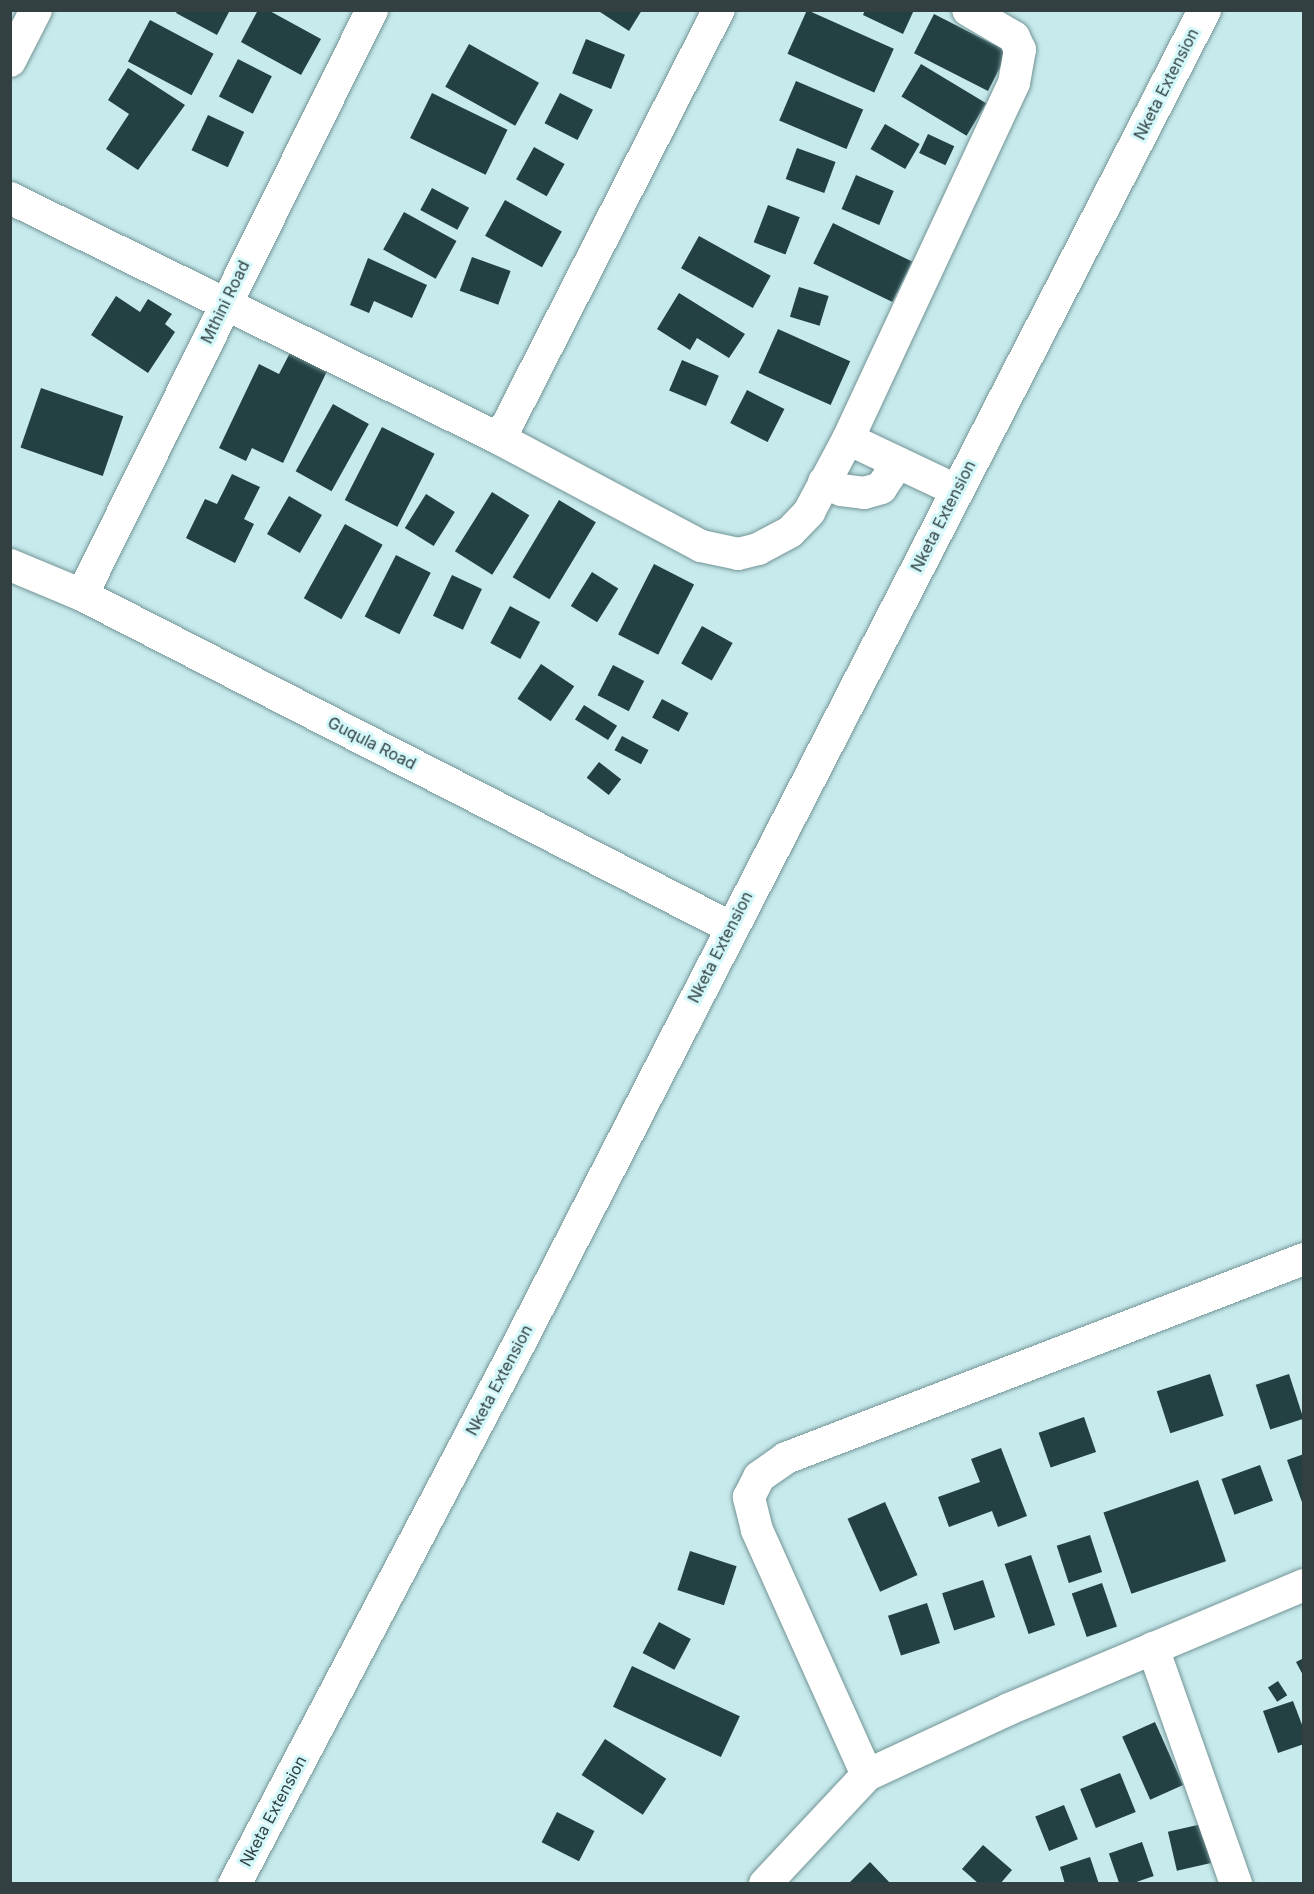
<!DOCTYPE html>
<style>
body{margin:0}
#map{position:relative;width:1314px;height:1894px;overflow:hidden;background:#c7eaec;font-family:Inter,sans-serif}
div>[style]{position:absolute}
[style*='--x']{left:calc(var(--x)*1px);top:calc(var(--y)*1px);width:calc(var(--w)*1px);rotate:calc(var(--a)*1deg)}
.building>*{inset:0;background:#234143;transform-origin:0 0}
.roads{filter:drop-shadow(0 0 2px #739496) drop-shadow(0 0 2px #739496)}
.street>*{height:32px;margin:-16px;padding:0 16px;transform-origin:16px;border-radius:16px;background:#fff}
.secondary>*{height:33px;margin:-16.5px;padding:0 16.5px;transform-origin:16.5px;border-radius:16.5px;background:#fff}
span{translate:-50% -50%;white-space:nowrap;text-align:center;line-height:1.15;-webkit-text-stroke:6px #d4f8f9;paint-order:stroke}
.street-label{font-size:16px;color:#324041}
.frame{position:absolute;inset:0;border:12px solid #324041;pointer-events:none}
</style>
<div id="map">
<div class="building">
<div style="clip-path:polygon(178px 10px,230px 10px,217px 35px,176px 13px)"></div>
<div style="clip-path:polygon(258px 10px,268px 10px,321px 39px,301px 75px,241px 42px)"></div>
<div style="clip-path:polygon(597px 10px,642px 10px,629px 31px)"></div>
<div style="left:807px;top:10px;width:95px;height:48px;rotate:24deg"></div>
<div style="clip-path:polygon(865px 10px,914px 10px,903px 34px,863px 15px)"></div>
<div style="left:934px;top:14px;width:83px;height:44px;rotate:27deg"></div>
<div style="left:150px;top:20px;width:72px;height:47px;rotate:28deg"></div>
<div style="left:586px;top:39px;width:42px;height:37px;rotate:22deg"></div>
<div style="left:469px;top:44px;width:80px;height:49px;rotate:29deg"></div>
<div style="left:238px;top:59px;width:38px;height:42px;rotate:27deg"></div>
<div style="left:921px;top:64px;width:76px;height:38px;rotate:31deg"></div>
<div style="clip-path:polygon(128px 68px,185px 105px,138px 170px,106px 149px,129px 114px,108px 100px)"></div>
<div style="left:796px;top:81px;width:73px;height:43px;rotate:23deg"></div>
<div style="left:432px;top:93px;width:84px;height:50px;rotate:26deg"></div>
<div style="left:560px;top:93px;width:37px;height:34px;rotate:27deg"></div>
<div style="left:208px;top:115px;width:40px;height:39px;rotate:25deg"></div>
<div style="left:885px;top:124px;width:40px;height:29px;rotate:30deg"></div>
<div style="left:928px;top:134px;width:29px;height:21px;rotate:25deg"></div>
<div style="left:534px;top:147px;width:35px;height:37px;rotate:29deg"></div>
<div style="left:797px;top:148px;width:41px;height:33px;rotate:20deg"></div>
<div style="left:856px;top:175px;width:41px;height:37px;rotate:23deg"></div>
<div style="left:432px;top:188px;width:42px;height:25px;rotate:28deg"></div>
<div style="left:505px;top:200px;width:65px;height:41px;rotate:29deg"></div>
<div style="left:768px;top:205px;width:34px;height:40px;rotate:21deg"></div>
<div style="left:404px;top:212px;width:60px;height:43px;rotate:29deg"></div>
<div style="left:833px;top:223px;width:88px;height:45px;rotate:26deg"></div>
<div style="left:699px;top:236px;width:82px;height:37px;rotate:29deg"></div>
<div style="left:472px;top:257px;width:41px;height:36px;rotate:20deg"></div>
<div style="clip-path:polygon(368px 258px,427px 285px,412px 318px,374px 301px,369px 313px,350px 305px)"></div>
<div style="left:799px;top:287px;width:31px;height:31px;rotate:17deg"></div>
<div style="clip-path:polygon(679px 293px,745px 334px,729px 358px,697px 338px,690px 350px,657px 329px)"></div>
<div style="clip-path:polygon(116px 296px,140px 312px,148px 299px,172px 314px,165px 324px,175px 332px,148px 373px,91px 335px)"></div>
<div style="left:778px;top:329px;width:79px;height:48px;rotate:24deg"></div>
<div style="clip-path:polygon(292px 349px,329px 367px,283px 463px,252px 448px,246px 461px,219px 448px,259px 364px,279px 374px)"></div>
<div style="left:682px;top:360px;width:40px;height:33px;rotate:23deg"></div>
<div style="left:41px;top:388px;width:87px;height:63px;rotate:19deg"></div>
<div style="left:747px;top:390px;width:42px;height:37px;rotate:27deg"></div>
<div style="left:333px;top:404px;width:41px;height:77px;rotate:29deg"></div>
<div style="left:382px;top:427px;width:59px;height:82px;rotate:27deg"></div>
<div style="clip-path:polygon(232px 474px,260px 487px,244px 519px,254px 524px,235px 563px,186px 538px,205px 499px,217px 504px)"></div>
<div style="left:492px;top:492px;width:44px;height:70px;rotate:32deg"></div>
<div style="left:426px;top:494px;width:34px;height:40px;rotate:32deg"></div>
<div style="left:289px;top:496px;width:38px;height:44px;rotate:30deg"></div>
<div style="left:559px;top:500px;width:43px;height:90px;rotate:31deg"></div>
<div style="left:345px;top:524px;width:43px;height:85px;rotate:29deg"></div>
<div style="left:396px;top:555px;width:39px;height:69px;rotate:27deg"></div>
<div style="left:654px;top:564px;width:45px;height:79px;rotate:27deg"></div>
<div style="left:592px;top:572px;width:31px;height:40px;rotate:32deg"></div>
<div style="left:452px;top:575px;width:33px;height:45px;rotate:25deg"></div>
<div style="left:510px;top:606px;width:34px;height:42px;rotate:28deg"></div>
<div style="left:702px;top:626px;width:35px;height:43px;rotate:29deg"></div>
<div style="left:541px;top:664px;width:40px;height:42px;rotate:34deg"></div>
<div style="left:613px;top:665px;width:35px;height:34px;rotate:27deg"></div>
<div style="left:662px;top:699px;width:30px;height:21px;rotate:28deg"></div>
<div style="left:584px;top:705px;width:39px;height:17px;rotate:32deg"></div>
<div style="left:622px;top:736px;width:30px;height:16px;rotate:28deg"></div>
<div style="left:599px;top:762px;width:28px;height:20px;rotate:38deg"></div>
<div style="left:1210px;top:1374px;width:44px;height:56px;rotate:72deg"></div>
<div style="left:1289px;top:1374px;width:47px;height:35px;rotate:72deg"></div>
<div style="left:1084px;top:1417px;width:37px;height:48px;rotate:71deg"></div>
<div style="clip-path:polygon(1001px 1448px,1027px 1516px,998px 1527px,992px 1511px,949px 1527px,938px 1497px,980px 1482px,971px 1459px)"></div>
<div style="clip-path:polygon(1304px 1454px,1304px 1505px,1303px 1505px,1287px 1460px)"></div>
<div style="left:1260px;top:1465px;width:38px;height:41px;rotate:70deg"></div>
<div style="left:1198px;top:1480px;width:86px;height:100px;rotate:71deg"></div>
<div style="left:885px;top:1502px;width:80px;height:41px;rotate:66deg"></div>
<div style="left:1090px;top:1535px;width:39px;height:35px;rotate:72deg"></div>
<div style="left:690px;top:1551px;width:49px;height:41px;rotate:18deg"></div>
<div style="left:1031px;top:1555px;width:74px;height:28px;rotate:71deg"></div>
<div style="left:983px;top:1580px;width:39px;height:43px;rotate:72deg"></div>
<div style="left:1102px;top:1583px;width:46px;height:32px;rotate:71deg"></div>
<div style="left:927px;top:1603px;width:42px;height:41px;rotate:72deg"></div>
<div style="left:659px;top:1622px;width:36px;height:35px;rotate:28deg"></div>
<div style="clip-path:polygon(1304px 1658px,1304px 1677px,1296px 1662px)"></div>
<div style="left:632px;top:1666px;width:119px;height:45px;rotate:25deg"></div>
<div style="left:1278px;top:1681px;width:17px;height:12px;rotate:57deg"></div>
<div style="clip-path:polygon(1293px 1701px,1304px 1730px,1304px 1744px,1278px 1753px,1263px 1711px)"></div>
<div style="left:1155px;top:1722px;width:69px;height:36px;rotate:66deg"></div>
<div style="left:605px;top:1739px;width:73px;height:43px;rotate:33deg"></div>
<div style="left:1120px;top:1773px;width:42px;height:43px;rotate:68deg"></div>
<div style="left:1064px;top:1805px;width:37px;height:31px;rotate:68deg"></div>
<div style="left:557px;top:1812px;width:42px;height:34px;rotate:27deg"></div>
<div style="left:1202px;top:1824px;width:40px;height:35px;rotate:77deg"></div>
<div style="left:1142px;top:1842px;width:36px;height:35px;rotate:71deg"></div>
<div style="clip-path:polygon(983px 1845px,1012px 1870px,1000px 1884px,979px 1884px,962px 1869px)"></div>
<div style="clip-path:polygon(1090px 1857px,1099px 1884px,1065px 1884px,1060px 1867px)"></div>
<div style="clip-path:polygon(870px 1862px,891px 1884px,848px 1884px)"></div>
</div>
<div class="roads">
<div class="street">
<div style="--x:10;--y:61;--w:57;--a:-63"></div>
<div style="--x:10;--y:198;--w:546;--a:26.19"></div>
<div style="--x:500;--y:439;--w:228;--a:28"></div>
<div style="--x:701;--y:546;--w:38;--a:12"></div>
<div style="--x:738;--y:554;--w:21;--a:-14"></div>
<div style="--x:758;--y:549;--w:36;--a:-28"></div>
<div style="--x:790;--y:532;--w:28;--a:-46"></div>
<div style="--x:809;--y:512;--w:83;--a:-61.9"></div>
<div style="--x:848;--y:439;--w:393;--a:-65"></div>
<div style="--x:1014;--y:83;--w:34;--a:-80"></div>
<div style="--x:1020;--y:50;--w:14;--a:-115"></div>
<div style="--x:1014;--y:37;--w:53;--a:-149.6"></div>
<div style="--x:500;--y:439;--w:482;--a:-63"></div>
<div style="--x:848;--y:439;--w:119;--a:25.3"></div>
<div style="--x:824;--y:482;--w:19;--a:25"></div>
<div style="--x:841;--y:490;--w:23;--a:7"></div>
<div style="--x:864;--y:493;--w:18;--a:-16"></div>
<div style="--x:881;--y:488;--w:29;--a:-56"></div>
<div style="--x:10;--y:565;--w:78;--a:22.6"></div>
<div style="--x:82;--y:595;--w:728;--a:27.13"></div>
<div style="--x:82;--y:595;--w:653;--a:-63.63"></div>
<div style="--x:1153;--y:1648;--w:250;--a:70.6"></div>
<div style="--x:867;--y:1775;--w:269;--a:-114.2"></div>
<div style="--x:757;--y:1530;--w:34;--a:-104"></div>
<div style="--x:749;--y:1497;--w:22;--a:-63"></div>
<div style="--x:759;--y:1477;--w:33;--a:-35"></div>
<div style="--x:786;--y:1458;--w:555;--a:-21.02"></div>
<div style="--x:765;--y:1884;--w:149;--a:-46.9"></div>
<div style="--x:867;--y:1775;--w:157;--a:-24.9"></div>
<div style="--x:1009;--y:1709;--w:320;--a:-22.8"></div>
</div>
<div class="secondary">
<div style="--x:234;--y:1884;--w:606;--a:-62.25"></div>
<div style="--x:516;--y:1348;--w:1505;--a:-62.79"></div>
</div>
</div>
<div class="street-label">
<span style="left:1166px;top:84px;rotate:-63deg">Nketa Extension</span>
<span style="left:225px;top:302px;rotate:-64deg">Mthini Road</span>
<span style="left:943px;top:516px;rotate:-63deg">Nketa Extension</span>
<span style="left:372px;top:743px;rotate:27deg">Guqula Road</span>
<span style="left:720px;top:947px;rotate:-63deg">Nketa Extension</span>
<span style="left:499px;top:1380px;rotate:-62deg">Nketa Extension</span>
<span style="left:273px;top:1811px;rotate:-62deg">Nketa Extension</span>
</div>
<div class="frame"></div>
</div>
